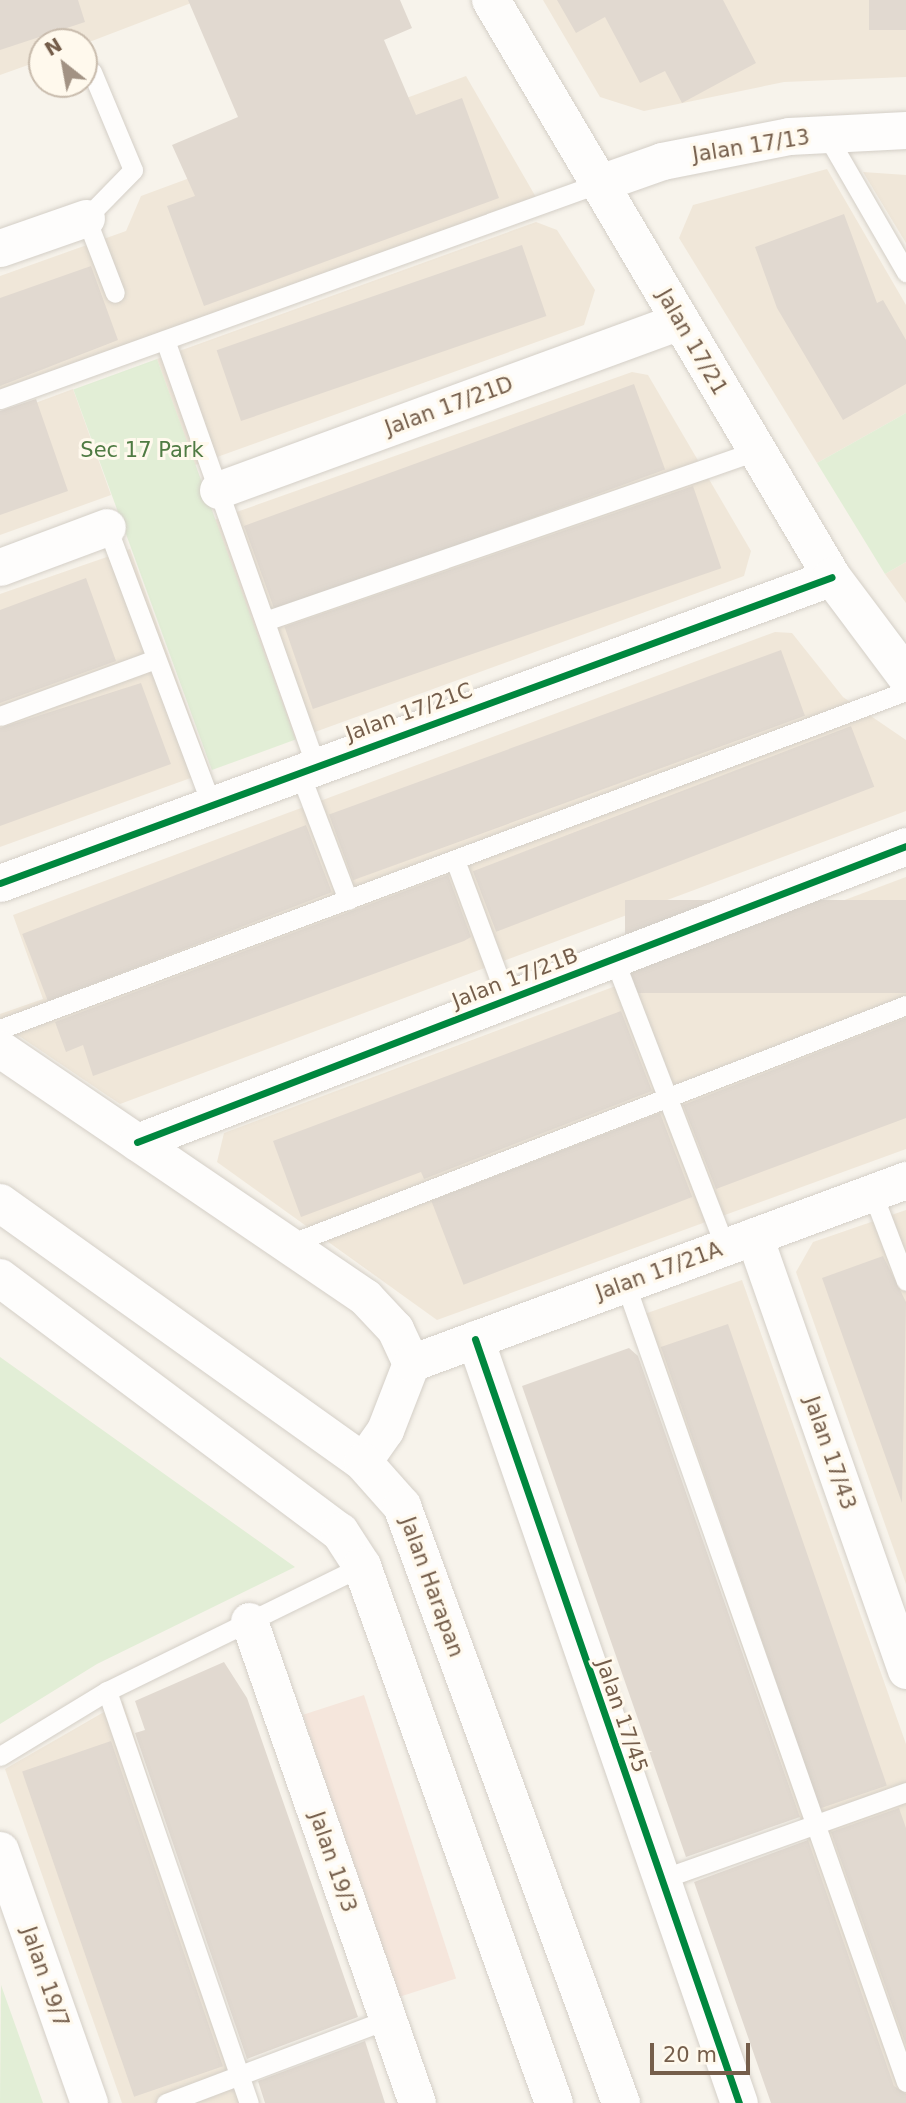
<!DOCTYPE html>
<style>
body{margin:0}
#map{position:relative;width:906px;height:2103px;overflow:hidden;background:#f7f3eb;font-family:"DejaVu Sans",sans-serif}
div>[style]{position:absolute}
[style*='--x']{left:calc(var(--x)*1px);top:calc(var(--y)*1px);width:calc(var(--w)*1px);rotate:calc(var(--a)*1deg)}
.residential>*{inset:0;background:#f0e7d9}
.commercial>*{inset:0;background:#f5e6dc;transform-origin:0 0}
.green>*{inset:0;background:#e2eed6;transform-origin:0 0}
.building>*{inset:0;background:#e1d9d0;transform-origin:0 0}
.roads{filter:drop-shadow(0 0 2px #d4cfc7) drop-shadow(0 0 2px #d4cfc7)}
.service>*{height:19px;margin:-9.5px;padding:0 9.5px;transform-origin:9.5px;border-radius:9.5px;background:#fefdfc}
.minor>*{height:37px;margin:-18.5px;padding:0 18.5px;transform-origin:18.5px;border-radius:18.5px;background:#fefdfc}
.tertiary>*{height:38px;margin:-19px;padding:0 19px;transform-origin:19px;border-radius:19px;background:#fefdfc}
.secondary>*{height:38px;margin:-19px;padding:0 19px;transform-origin:19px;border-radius:19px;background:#fefdfc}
.cycleway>*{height:7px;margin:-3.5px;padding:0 3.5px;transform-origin:3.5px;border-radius:3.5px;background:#00873e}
span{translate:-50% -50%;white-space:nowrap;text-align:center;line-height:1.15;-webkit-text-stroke:6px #fff9ed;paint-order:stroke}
.street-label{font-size:21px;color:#755e4b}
.park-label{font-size:21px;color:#4f7b43}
.north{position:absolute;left:28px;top:28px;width:70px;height:70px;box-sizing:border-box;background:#fff9ed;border:2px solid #c8bbac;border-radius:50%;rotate:329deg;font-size:19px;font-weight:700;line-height:28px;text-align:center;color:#755e4b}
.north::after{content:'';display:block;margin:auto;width:24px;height:32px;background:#a29283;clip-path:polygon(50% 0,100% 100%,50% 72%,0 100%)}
.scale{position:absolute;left:650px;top:2043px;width:100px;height:32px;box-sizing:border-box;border:4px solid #755e4b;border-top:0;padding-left:9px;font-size:21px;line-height:24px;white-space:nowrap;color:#755e4b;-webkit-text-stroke:5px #fff9ed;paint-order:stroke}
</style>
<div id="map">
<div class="residential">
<div style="clip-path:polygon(0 0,199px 0,84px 44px,42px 42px,42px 60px,0 75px)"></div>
<div style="clip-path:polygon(543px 0,906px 0,906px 77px,784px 82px,644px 111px,600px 97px)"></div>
<div style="clip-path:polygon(466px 76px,537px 199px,0 389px,0 276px,126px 231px,141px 196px)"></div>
<div style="clip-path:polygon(827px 169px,906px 305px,906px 413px,817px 463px,679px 238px,693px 205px)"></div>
<div style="clip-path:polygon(863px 172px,906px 175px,906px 243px)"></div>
<div style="clip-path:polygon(536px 222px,557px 230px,595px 290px,584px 325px,195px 465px,157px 359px)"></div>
<div style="clip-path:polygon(632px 372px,648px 375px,751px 551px,744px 576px,293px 740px,214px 520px)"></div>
<div style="clip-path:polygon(73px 389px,111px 495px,0 535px,0 416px)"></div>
<div style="clip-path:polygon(130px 549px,210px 771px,0 847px,0 594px)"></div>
<div style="clip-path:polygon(906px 562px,906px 603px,885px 574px)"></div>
<div style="clip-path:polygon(775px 632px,792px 633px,843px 697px,906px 740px,906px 811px,120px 1104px,0 1023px,0 1014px,43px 999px,13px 915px)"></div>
<div style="clip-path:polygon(906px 877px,906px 1149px,437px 1320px,217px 1162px,224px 1133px)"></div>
<div style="clip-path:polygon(906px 1210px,906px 1584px,796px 1272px,813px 1242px)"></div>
<div style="clip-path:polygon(742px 1280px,906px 1744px,906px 2103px,897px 2103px,630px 1319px)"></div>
<div style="clip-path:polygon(123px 1701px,256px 2103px,122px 2103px,5px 1769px)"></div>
</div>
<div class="commercial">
<div style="left:364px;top:1695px;width:298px;height:64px;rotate:72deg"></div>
</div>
<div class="green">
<div style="left:157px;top:359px;width:405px;height:89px;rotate:70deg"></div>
<div style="clip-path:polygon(906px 413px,906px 562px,885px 574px,817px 463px)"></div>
<div style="clip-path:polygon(0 1357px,295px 1567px,97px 1664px,0 1724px)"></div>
<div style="clip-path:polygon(1px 1985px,43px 2103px,0 2103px)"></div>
</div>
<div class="building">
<div style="clip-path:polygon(0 0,78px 0,85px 22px,0 50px)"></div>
<div style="clip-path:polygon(188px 0,400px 0,412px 28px,384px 40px,416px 115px,462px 98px,499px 198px,204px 306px,167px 206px,195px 196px,172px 145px,238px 117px)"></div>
<div style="clip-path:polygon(557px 0,723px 0,756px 63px,682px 103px,665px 71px,640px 83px,605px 17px,576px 33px)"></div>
<div style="left:869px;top:0;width:37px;height:30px"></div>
<div style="clip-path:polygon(844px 214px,877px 303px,883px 300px,906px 340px,906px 384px,843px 420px,777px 308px,755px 247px)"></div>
<div style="left:522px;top:245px;width:75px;height:323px;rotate:71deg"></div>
<div style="clip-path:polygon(91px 266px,118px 340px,0 386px,0 298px)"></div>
<div style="left:634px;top:384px;width:91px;height:415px;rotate:70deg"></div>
<div style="clip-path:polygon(36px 399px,68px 491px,0 515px,0 411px)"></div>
<div style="left:693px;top:486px;width:87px;height:432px;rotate:71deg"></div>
<div style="clip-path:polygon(86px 578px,116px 661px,0 703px,0 610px)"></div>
<div style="left:781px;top:650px;width:70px;height:481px;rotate:70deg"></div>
<div style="clip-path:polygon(141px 683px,171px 764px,0 826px,0 728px)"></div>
<div style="left:851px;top:726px;width:65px;height:405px;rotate:69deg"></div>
<div style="left:306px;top:825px;width:72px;height:304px;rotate:69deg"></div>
<div style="clip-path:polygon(448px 875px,471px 937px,464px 941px,93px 1076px,83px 1045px,66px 1052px,55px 1022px)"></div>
<div style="left:906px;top:900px;width:93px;height:281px;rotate:90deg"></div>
<div style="clip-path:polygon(621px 1011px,652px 1091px,424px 1179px,421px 1172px,301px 1217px,273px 1141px)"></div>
<div style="clip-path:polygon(906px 1018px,906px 1118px,716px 1189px,683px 1105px)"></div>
<div style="left:660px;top:1113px;width:90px;height:245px;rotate:69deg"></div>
<div style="clip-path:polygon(883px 1256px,906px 1302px,902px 1503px,822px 1278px)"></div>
<div style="left:728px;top:1324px;width:488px;height:71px;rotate:71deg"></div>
<div style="clip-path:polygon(629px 1348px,638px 1356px,800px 1817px,686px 1857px,522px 1386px)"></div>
<div style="clip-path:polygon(224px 1662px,247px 1698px,358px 2017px,247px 2059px,135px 1733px,145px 1730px,135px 1701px)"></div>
<div style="left:111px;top:1741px;width:344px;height:94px;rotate:71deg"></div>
<div style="clip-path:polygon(899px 1808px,906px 1828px,906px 2045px,831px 1832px)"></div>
<div style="clip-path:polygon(808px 1840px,894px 2086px,906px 2094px,906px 2103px,771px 2103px,694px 1882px)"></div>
<div style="clip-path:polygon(365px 2041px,385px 2103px,265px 2103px,258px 2081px)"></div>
</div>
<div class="roads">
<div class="service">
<div style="--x:92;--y:72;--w:106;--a:67.3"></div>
<div style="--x:133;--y:170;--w:67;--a:134.4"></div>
<div style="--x:86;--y:218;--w:80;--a:68.9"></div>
<div style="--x:826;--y:134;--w:160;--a:59.9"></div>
<div style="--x:165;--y:340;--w:450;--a:70.5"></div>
<div style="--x:0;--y:399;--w:638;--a:-19.8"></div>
<div style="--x:107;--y:527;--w:295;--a:69.4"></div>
<div style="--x:265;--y:621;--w:520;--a:-19.1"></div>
<div style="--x:0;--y:716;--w:166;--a:-20.1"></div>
<div style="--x:299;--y:771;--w:138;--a:69.2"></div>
<div style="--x:455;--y:860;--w:149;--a:69.6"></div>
<div style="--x:614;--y:959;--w:309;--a:68.9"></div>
<div style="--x:0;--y:1029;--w:967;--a:-20.46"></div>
<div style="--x:872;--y:1192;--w:95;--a:69.1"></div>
<div style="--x:287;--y:1245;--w:664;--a:-21.19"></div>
<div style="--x:625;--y:1283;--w:847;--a:70.62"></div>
<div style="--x:107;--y:1691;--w:436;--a:71"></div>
<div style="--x:0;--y:1756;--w:125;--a:-31.3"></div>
<div style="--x:107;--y:1691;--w:284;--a:-26.1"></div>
<div style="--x:659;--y:1880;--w:262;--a:-19.6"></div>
<div style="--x:166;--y:2103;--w:237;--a:-20.7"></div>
</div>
<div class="minor">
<div style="--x:600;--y:183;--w:66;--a:-19.5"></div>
<div style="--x:662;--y:161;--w:129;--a:-11.1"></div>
<div style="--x:789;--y:136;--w:117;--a:-2.9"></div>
<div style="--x:0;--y:248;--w:91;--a:-19.2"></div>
<div style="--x:218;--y:490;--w:492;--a:-20.1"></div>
<div style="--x:0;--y:567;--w:114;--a:-20.5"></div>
<div style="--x:0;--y:883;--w:886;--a:-20.19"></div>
<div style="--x:0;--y:1049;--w:441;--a:34.2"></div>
<div style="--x:365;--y:1297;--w:44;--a:46.8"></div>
<div style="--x:395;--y:1329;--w:38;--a:65"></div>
<div style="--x:411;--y:1363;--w:72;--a:111.2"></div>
<div style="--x:385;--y:1430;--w:39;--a:125"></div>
<div style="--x:137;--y:1142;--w:824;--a:-21.05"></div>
<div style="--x:754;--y:1236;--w:460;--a:70.7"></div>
<div style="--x:475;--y:1339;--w:808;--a:70.94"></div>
<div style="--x:411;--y:1363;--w:528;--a:-20.29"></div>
<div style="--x:249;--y:1621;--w:510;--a:70.78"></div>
<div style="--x:0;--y:1850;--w:268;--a:70.6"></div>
</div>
<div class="tertiary">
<div style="--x:491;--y:0;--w:670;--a:59.42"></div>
<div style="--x:832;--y:577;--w:124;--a:53.2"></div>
</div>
<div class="secondary">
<div style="--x:0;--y:1203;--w:446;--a:35.5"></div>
<div style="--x:363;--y:1462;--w:59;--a:48.4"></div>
<div style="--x:402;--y:1506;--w:636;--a:69.86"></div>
<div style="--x:0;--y:1278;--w:424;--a:36.8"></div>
<div style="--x:340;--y:1532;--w:40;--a:57.1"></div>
<div style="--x:362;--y:1566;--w:570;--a:70.33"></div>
</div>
</div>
<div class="cycleway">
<div style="--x:0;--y:883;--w:886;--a:-20.19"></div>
<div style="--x:137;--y:1142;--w:824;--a:-21.05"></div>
<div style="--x:475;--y:1339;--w:808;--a:70.94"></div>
</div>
<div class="street-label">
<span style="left:751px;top:146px;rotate:-9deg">Jalan 17/13</span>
<span style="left:692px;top:342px;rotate:60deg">Jalan 17/21</span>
<span style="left:449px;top:406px;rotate:-20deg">Jalan 17/21D</span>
<span style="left:409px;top:712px;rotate:-20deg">Jalan 17/21C</span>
<span style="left:515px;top:978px;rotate:-21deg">Jalan 17/21B</span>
<span style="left:659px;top:1271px;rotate:-20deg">Jalan 17/21A</span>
<span style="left:830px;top:1453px;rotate:71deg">Jalan 17/43</span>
<span style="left:432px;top:1587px;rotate:70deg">Jalan Harapan</span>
<span style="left:622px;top:1716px;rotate:71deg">Jalan 17/45</span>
<span style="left:333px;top:1862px;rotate:71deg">Jalan 19/3</span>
<span style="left:45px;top:1977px;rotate:71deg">Jalan 19/7</span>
</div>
<div class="park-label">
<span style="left:142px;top:450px">Sec 17 Park</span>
</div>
<div class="north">N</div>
<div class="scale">20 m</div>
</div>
